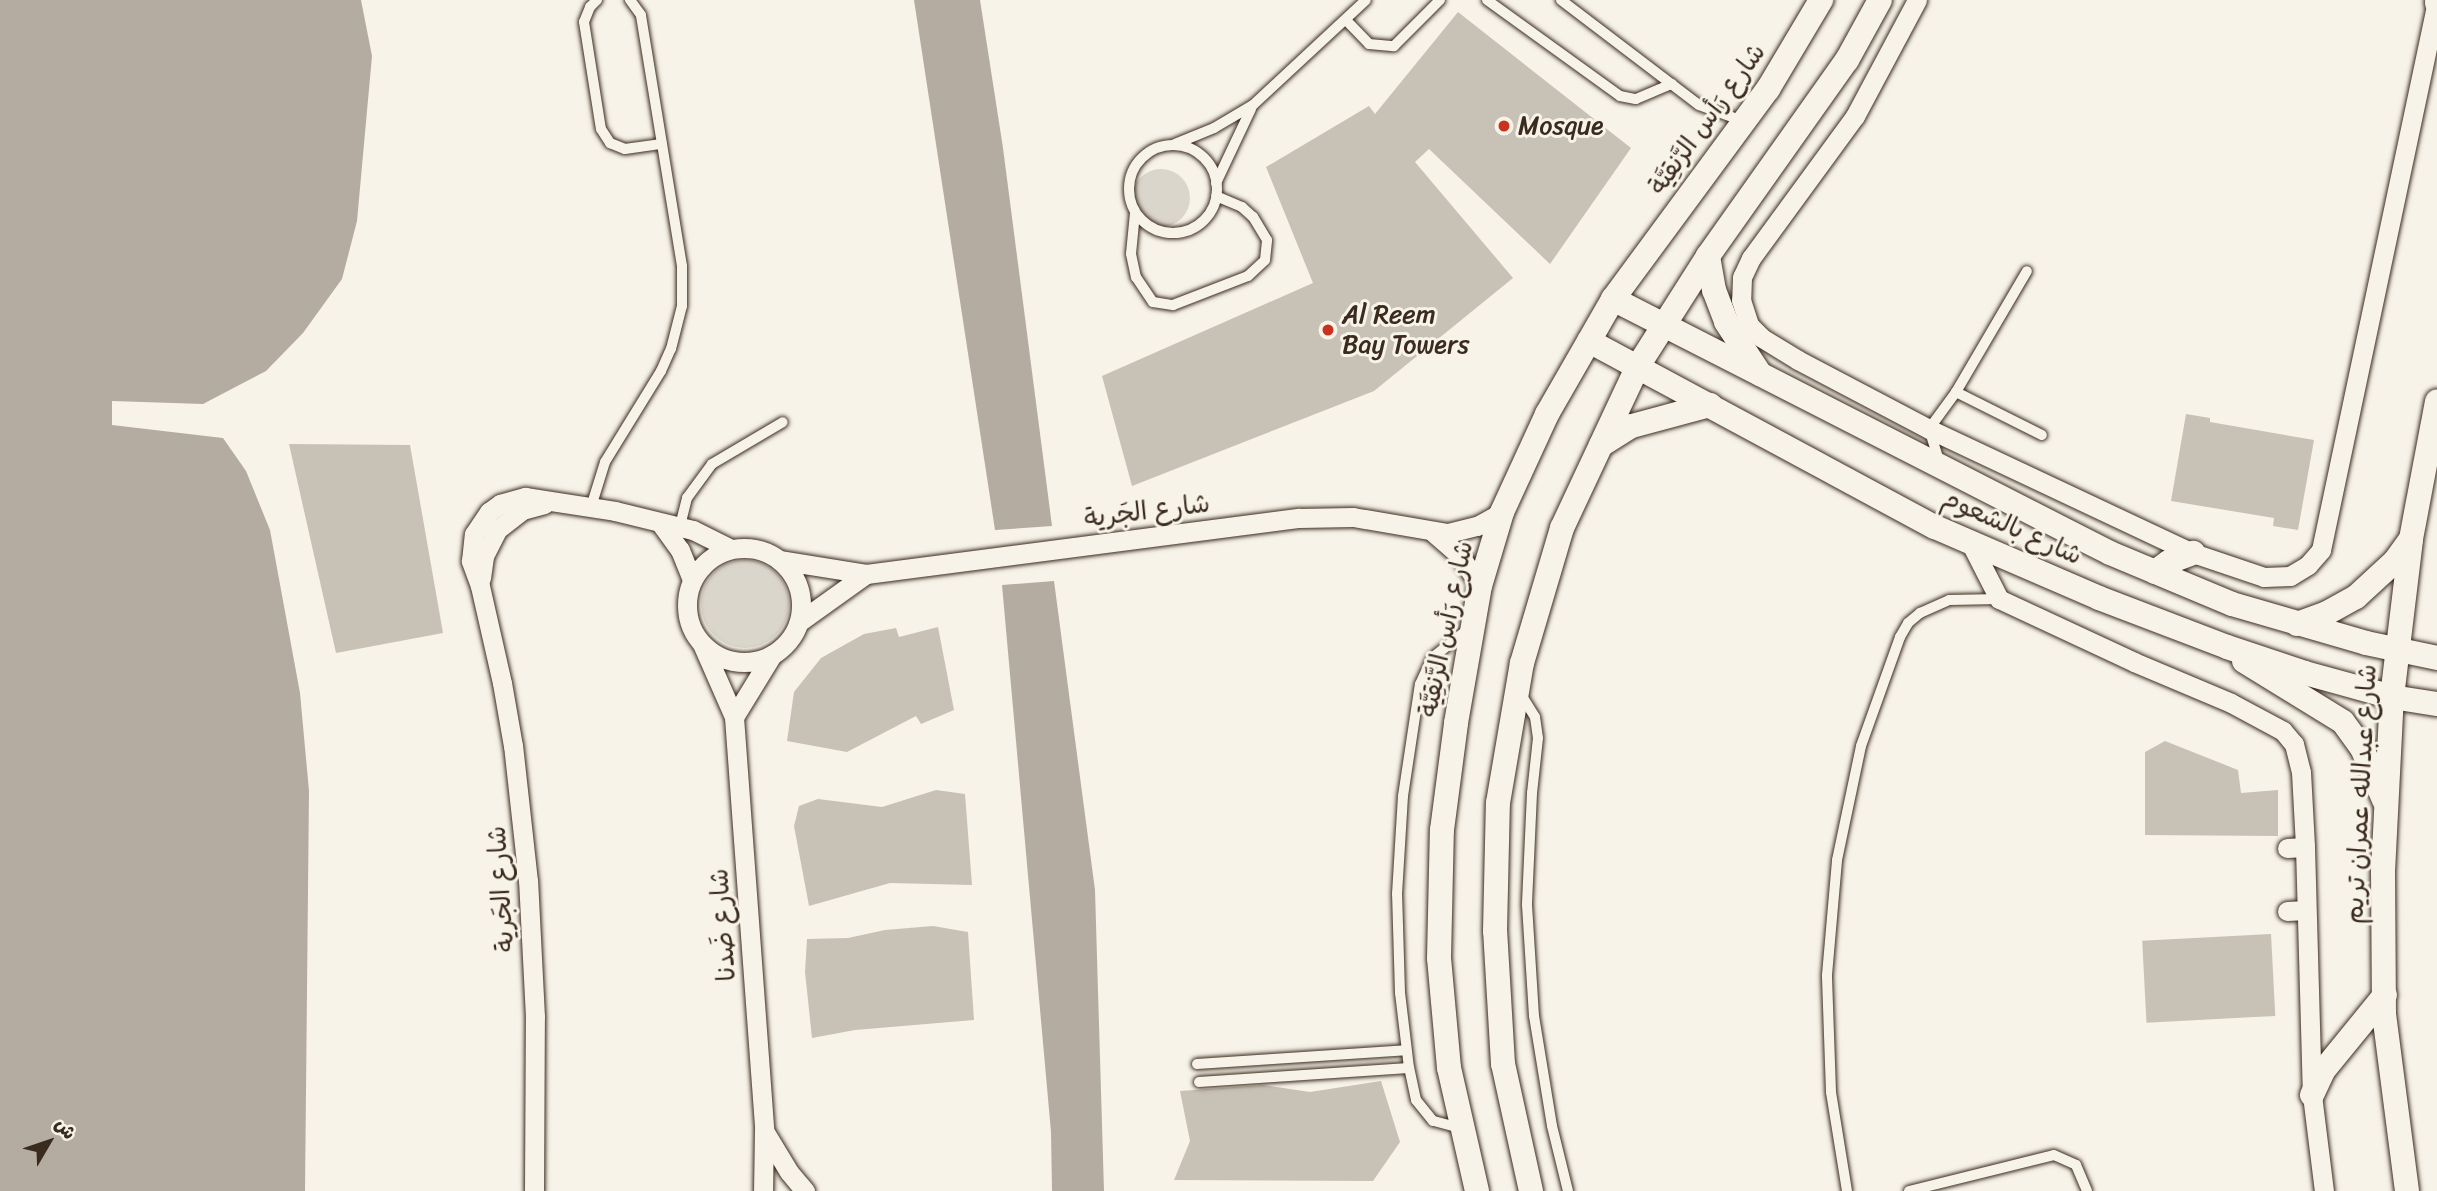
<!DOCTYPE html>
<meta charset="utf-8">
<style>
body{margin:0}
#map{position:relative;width:2437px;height:1191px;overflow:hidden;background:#f7f3e8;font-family:Sriracha,"Playpen Sans Arabic",sans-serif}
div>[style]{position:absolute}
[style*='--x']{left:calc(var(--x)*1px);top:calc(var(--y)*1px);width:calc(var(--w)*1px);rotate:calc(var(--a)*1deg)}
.green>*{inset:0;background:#dbd6cb}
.round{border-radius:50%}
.water>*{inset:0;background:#b4aca0}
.building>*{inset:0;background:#c8c1b6;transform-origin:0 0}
.roads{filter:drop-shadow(0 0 2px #3b2a1e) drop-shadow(0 0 2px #3b2a1e)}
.service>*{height:10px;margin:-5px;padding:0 5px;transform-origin:5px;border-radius:5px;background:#f7f3e8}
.service>.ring{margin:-5px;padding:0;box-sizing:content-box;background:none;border:10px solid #f7f3e8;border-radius:50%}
.minor>*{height:19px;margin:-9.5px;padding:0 9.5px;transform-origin:9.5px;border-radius:9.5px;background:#f7f3e8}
.minor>.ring{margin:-9.5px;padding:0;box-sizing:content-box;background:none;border:19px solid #f7f3e8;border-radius:50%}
.tertiary>*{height:24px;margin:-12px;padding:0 12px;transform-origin:12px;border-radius:12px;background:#f7f3e8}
.dots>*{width:19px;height:19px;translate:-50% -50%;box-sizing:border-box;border:4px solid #f7f3e8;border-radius:50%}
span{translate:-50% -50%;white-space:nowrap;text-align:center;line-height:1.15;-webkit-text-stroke:6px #f7f3e8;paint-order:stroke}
.street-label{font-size:26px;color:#3b2a1e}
.poi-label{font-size:26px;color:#3b2a1e}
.left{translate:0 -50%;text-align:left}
.north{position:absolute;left:14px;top:1107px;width:70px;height:70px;-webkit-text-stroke:5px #f7f3e8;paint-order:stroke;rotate:51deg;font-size:19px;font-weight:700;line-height:28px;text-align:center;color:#3b2a1e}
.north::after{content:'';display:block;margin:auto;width:24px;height:32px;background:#3b2a1e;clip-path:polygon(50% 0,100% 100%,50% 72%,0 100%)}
</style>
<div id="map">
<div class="green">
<div class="round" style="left:1132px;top:169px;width:58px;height:58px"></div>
<div class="round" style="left:701px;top:560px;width:88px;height:88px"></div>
</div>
<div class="water">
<div style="clip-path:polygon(0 0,361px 0,372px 56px,357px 221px,342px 279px,303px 333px,266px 371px,203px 404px,112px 401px,112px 425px,223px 438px,246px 471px,270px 530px,300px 693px,309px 791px,305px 1191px,0 1191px)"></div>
<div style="clip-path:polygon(914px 0,980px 0,1003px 148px,1052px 526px,995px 530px)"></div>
<div style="clip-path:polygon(1054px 581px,1095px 890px,1104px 1191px,1052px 1191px,1051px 1132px,1002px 585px)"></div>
</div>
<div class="building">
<div style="clip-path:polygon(1458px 12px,1631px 148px,1550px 264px,1429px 149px,1415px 162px,1513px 278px,1374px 391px,1132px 486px,1102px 376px,1313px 283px,1266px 167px,1369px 106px,1375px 114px)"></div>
<div style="clip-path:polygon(2186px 414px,2210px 418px,2210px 422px,2314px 440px,2298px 530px,2273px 526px,2274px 518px,2171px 501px)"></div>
<div style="clip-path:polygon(289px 444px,410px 445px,443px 633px,336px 653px)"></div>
<div style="clip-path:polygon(938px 627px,954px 710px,921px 724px,916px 716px,847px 752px,787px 741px,794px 692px,821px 658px,864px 634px,896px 628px,899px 637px)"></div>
<div style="clip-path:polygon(2165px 741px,2238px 770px,2241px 793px,2278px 790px,2278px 836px,2145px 835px,2145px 752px)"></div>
<div style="clip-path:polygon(936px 790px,965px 794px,972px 885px,890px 883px,809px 906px,794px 826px,799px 806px,818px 799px,882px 807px)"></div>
<div style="clip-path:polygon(933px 926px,968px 932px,974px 1020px,855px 1030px,812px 1038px,805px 972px,807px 939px,848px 938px,885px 930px)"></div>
<div style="left:2271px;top:934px;width:82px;height:129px;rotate:87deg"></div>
<div style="clip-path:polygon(1381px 1081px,1400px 1142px,1373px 1181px,1174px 1180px,1190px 1141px,1180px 1091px,1263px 1085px,1310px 1092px)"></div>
</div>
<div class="roads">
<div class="service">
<div style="--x:597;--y:0;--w:10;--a:135"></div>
<div style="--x:590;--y:7;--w:16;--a:112"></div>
<div style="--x:584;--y:22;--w:108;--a:81"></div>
<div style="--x:601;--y:129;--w:17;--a:57"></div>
<div style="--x:610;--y:143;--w:16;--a:22"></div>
<div style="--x:625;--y:149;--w:37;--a:-8"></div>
<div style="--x:1487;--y:0;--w:164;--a:35.8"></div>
<div style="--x:1620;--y:96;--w:16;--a:11"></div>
<div style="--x:1636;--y:99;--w:39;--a:-23"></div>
<div style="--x:1561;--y:0;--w:173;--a:37.3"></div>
<div style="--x:1699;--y:105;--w:47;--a:20"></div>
<div style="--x:1346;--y:20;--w:33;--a:46"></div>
<div style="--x:1369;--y:44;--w:25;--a:5"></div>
<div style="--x:1394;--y:46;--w:65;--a:-45"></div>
<div style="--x:1175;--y:144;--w:42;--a:-22.3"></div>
<div style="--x:1214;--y:128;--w:45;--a:-30.5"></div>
<div style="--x:1253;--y:105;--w:154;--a:-42.9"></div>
<div class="ring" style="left:1129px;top:145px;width:78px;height:78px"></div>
<div style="--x:1216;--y:183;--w:82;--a:-64.7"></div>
<div style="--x:1135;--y:213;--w:41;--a:95.6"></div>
<div style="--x:1131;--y:254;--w:24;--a:78"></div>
<div style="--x:1136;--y:277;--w:30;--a:56"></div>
<div style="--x:1153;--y:302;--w:20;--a:9"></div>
<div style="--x:1173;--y:305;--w:80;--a:-21.1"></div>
<div style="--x:1248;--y:276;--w:23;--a:-43"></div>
<div style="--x:1265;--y:260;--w:20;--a:-84"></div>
<div style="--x:1267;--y:240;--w:27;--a:-121"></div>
<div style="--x:1253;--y:217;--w:15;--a:-138"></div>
<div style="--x:1242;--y:207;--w:28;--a:-157"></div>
<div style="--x:1956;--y:392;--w:96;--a:26.6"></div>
<div style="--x:1939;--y:461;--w:34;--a:-107"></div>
<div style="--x:1929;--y:429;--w:46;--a:-53.9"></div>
<div style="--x:1956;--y:392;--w:140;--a:-59.6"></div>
<div style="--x:591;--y:507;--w:47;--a:-72.7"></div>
<div style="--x:605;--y:462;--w:107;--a:-58.4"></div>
<div style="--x:661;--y:371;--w:24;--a:-66"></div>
<div style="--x:671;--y:349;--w:44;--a:-75.7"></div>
<div style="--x:682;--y:306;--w:40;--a:-90"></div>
<div style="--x:682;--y:266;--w:254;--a:-99.3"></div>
<div style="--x:641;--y:15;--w:19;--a:-126"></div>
<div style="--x:680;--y:526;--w:29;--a:-76"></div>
<div style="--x:687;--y:498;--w:42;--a:-53.7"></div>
<div style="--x:712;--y:464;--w:82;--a:-30.6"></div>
<div style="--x:1520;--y:693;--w:28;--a:58"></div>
<div style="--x:1535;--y:717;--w:21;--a:82"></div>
<div style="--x:1538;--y:738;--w:55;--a:96.2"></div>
<div style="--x:1532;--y:793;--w:112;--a:92.6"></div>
<div style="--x:1527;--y:905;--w:111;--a:86.4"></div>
<div style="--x:1534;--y:1016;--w:111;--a:80.7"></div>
<div style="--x:1552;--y:1126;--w:67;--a:76.2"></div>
<div style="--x:1197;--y:1064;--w:209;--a:-3.8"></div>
<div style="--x:1199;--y:1082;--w:210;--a:-3.8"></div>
<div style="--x:1460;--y:1128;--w:28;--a:-165"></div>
<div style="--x:1433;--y:1121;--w:27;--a:-129"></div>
<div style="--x:1416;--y:1100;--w:33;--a:-102"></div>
<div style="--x:1409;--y:1068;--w:76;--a:-96.8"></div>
<div style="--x:1400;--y:993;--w:99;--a:-91.7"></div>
<div style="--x:1397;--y:894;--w:98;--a:-86.5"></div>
<div style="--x:1403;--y:796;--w:113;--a:-81.4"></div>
<div style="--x:1420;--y:684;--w:29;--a:-65"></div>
<div style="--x:1432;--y:658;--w:45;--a:-38.7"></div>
<div style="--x:1847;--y:1191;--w:100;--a:-99.2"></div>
<div style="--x:1831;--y:1092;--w:117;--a:-92"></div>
<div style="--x:1827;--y:975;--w:115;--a:-85"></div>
<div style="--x:1837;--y:860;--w:116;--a:-78.1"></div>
<div style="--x:1861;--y:746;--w:116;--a:-70.3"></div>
<div style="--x:1900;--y:637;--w:16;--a:-60"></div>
<div style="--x:1908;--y:623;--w:16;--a:-40"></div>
<div style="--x:1920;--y:613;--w:32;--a:-24"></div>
<div style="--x:1949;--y:600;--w:50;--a:-1.1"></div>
<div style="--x:1909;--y:1191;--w:149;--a:-13.9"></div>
<div style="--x:2054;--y:1155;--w:24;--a:24"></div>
<div style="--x:2076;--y:1165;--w:28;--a:67"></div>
</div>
<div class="minor">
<div style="--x:1917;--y:0;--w:132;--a:118.1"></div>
<div style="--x:1855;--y:116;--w:176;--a:126.2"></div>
<div style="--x:1751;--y:258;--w:21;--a:115"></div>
<div style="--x:1742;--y:277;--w:23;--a:92"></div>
<div style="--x:1741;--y:300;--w:26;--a:72"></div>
<div style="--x:1749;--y:325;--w:18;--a:45"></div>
<div style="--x:1762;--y:338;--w:42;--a:31.4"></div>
<div style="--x:1798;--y:360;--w:148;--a:27.8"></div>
<div style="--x:1929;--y:429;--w:292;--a:25.2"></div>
<div style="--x:2193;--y:553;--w:75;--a:18.7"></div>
<div style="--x:2264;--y:577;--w:26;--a:-2"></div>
<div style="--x:2290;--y:576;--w:21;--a:-31"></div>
<div style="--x:2308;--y:565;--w:20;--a:-49"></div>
<div style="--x:2321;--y:550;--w:561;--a:-78.07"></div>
<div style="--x:661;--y:524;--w:32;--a:54"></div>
<div style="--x:680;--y:550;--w:32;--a:68"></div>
<div style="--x:1434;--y:533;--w:35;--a:41"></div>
<div style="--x:1460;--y:556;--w:36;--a:56"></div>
<div style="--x:1970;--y:542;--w:64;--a:63"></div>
<div style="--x:1999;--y:599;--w:149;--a:25"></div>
<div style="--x:2134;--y:662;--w:105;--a:22.9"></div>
<div style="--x:2231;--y:703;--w:59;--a:28.3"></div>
<div style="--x:2283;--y:731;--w:17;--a:50"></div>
<div style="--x:2294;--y:744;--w:29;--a:76"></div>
<div style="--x:2301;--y:772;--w:75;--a:86.9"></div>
<div style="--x:2305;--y:847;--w:248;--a:88.4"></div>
<div style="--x:2312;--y:1095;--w:97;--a:82.9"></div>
<div class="ring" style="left:687px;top:548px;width:95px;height:95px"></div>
<div style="--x:779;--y:560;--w:88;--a:9.1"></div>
<div style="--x:866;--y:574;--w:437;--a:-7.4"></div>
<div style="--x:1299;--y:518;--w:54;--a:-1.1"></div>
<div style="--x:1353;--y:517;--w:96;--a:9.6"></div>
<div style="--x:1448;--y:533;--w:30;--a:-14"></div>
<div style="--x:1477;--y:526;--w:29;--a:-29"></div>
<div style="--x:481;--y:578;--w:22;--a:-82"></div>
<div style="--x:484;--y:556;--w:30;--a:-63"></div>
<div style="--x:498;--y:529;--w:31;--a:-38"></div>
<div style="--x:522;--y:510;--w:23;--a:-15"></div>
<div style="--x:799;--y:622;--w:82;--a:-35.6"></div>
<div style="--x:702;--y:644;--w:80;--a:66.3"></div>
<div style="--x:734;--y:717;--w:414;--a:85.8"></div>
<div style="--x:764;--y:1130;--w:61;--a:90.9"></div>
<div style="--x:734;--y:717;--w:73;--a:-58.5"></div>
<div style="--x:2287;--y:848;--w:18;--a:-3"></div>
<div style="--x:2287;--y:911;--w:19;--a:-3"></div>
<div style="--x:766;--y:1134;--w:44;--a:58.8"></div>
<div style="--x:789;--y:1172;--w:25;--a:50"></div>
<div style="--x:534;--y:1191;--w:174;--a:-89.7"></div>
<div style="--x:535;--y:1017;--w:136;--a:-92.9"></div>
<div style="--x:528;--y:881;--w:136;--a:-96.3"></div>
<div style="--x:513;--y:746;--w:64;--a:-99.9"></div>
<div style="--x:502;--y:683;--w:99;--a:-102.8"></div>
<div style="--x:480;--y:586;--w:27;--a:-110"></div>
<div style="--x:471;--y:561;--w:27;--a:-84"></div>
<div style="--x:474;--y:534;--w:27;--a:-56"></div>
<div style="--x:489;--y:512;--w:14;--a:-36"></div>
<div style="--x:500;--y:504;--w:26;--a:-16"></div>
<div style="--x:525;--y:497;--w:91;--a:8.8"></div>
<div style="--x:615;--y:511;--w:80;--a:13.7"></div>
<div style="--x:693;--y:530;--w:42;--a:26.6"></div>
</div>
<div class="tertiary">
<div style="--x:2437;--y:2;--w:1;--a:90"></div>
<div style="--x:1708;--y:256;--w:35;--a:80"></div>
<div style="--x:1714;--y:290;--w:34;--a:69"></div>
<div style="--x:1726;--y:322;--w:62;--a:56.8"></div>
<div style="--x:1613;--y:299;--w:558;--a:27.07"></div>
<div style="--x:2110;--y:553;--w:132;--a:22.7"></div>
<div style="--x:2232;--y:604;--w:140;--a:16.2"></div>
<div style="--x:2366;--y:643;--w:73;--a:11.9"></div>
<div style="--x:1589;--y:341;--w:393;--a:28.3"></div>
<div style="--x:1935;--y:527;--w:179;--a:23.4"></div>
<div style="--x:2099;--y:598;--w:137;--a:20.9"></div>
<div style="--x:2227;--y:647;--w:82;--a:18.4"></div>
<div style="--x:2305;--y:673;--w:90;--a:15.4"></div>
<div style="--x:2392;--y:697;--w:46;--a:8.8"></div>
<div style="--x:1601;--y:445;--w:36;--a:-32"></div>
<div style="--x:1632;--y:426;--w:81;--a:-15.1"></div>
<div style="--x:2155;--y:572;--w:17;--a:-36"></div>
<div style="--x:2169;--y:562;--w:26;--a:-21"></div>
<div style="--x:2297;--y:624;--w:32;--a:-20"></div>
<div style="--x:2327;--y:613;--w:33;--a:-29"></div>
<div style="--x:2356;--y:597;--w:53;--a:-42.7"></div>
<div style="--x:2395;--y:561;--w:27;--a:-54"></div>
<div style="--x:2244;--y:661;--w:116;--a:31.6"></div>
<div style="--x:2343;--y:722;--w:32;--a:54"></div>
<div style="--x:2362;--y:748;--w:56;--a:67.1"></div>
<div style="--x:2312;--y:1095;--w:26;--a:-65"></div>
<div style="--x:2323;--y:1071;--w:98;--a:-50.8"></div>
<div style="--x:1477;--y:1191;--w:126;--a:-102.8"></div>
<div style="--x:1449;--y:1068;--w:110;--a:-95.2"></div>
<div style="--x:1439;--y:958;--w:128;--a:-88.7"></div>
<div style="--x:1442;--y:830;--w:108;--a:-82.5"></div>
<div style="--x:1456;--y:723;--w:139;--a:-80.1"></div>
<div style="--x:1480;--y:586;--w:77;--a:-73.4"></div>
<div style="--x:1502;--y:512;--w:108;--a:-65.3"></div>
<div style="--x:1547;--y:414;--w:133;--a:-60.1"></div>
<div style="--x:1613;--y:299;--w:261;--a:-53.6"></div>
<div style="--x:1768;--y:89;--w:104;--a:-59.2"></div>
<div style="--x:1531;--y:1191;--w:130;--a:-102.4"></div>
<div style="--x:1503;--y:1064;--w:133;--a:-93.4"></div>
<div style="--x:1495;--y:931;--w:128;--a:-88.7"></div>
<div style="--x:1498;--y:803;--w:142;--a:-80.3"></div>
<div style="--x:1522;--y:663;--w:141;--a:-73.5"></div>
<div style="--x:1562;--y:528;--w:179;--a:-64.9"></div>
<div style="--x:1638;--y:366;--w:130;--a:-57.5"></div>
<div style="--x:1708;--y:256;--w:240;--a:-54.7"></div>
<div style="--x:1847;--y:60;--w:68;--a:-61.2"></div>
<div style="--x:2407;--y:1191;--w:178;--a:-97.4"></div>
<div style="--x:2384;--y:1014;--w:142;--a:-90.4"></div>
<div style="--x:2383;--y:872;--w:175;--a:-87.1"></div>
<div style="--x:2392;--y:697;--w:159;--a:-83.1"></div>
<div style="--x:2411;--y:539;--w:140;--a:-79.3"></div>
</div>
</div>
<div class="dots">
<div style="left:1504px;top:126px;background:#c8321e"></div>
<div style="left:1328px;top:330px;background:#c8321e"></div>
</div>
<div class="street-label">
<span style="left:1707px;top:119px;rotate:-54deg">شارع رَأس الرَّنقِيَّة</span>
<span style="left:1147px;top:511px;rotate:-7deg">شارع الجَرية</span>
<span style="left:2012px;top:527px;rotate:24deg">شارع بالشعوم</span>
<span style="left:1446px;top:629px;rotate:-78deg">شارع رَأس الرَّنقِيَّة</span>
<span style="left:2361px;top:794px;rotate:-87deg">شارع عبدالله عمران تريم</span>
<span style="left:501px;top:889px;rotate:-94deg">شارع الجَرية</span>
<span style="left:723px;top:925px;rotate:-94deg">شارع ضَدنا</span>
</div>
<div class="poi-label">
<span class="left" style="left:1518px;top:126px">Mosque</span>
<span class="left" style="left:1342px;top:330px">Al Reem<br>Bay Towers</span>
</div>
<div class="north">ش</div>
</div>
